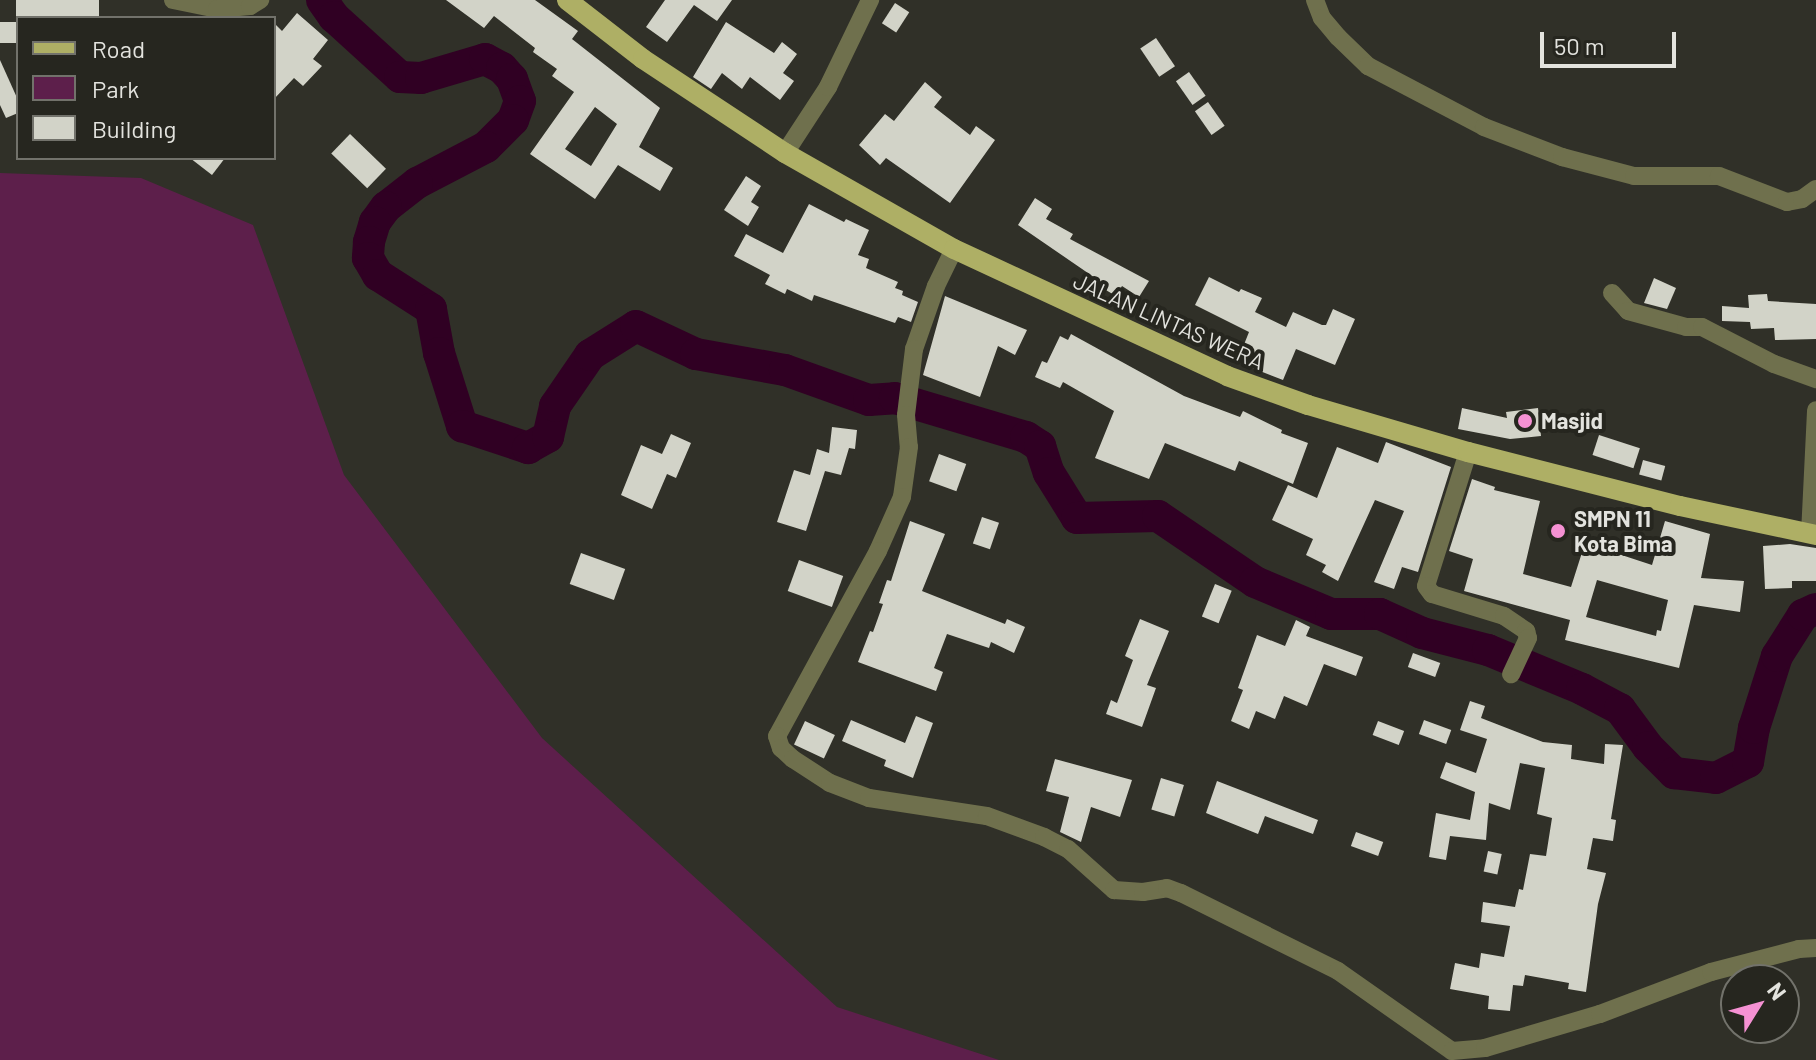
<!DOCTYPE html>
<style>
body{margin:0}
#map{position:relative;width:1816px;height:1060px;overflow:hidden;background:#303028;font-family:Barlow,sans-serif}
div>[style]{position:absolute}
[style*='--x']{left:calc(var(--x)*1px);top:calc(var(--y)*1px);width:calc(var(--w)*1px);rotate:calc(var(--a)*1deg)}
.green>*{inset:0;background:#5d1f4b}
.river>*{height:32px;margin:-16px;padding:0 16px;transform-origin:16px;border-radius:16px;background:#300023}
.building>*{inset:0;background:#d2d3c8;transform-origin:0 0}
.minor>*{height:18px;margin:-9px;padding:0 9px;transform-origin:9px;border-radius:9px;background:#6f704d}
.major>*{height:20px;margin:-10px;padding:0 10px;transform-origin:10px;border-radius:10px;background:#aeaf65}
.dots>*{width:22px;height:22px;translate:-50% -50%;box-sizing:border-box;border:4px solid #26261f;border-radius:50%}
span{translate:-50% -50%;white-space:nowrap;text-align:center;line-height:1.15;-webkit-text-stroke:8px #26261f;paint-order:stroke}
.street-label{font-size:22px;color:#e3e3de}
.poi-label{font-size:22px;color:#e3e3de;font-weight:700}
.left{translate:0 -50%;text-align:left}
.legend{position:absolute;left:16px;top:16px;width:260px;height:144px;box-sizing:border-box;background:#26261f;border:2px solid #72726b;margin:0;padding:10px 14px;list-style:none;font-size:24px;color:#e3e3de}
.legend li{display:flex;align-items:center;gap:16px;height:40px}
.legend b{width:40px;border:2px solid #72726b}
.north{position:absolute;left:1720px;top:964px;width:80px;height:80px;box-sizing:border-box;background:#26261f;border:2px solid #72726b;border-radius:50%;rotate:53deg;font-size:22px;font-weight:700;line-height:32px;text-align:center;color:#e3e3de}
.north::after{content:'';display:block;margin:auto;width:28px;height:36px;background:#f591d3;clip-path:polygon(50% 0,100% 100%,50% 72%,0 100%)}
.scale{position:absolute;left:1540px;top:32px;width:136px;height:36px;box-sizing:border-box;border:4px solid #e3e3de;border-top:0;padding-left:10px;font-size:24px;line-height:28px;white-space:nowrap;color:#e3e3de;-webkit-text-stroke:6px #26261f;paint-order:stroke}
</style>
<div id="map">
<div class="green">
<div style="clip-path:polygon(0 173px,141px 178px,253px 225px,344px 475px,542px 738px,837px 1007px,999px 1060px,0 1060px)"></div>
</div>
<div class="river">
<div style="--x:322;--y:0;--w:21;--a:55"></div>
<div style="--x:334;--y:17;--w:89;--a:42.3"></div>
<div style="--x:400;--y:77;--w:21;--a:3"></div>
<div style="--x:421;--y:78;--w:67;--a:-16.5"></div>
<div style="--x:485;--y:59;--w:19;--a:28"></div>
<div style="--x:502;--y:68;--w:15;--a:48"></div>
<div style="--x:512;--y:79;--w:23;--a:70"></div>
<div style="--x:520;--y:101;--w:20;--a:110"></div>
<div style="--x:513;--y:120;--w:38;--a:135"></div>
<div style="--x:486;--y:147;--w:78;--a:152.4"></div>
<div style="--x:417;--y:183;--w:39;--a:142"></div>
<div style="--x:386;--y:207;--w:19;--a:126"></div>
<div style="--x:375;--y:222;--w:21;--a:107"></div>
<div style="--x:369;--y:242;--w:16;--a:94"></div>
<div style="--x:368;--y:258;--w:20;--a:60"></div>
<div style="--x:378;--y:275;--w:63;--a:32.7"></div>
<div style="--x:431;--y:309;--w:45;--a:79.7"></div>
<div style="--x:439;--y:353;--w:77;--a:72.5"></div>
<div style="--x:462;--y:426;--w:70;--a:18.4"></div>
<div style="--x:528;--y:448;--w:23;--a:-29"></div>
<div style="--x:548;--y:437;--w:32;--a:-77"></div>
<div style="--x:555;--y:406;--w:62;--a:-55.5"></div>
<div style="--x:590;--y:355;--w:54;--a:-32.2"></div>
<div style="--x:636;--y:326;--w:66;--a:25"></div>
<div style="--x:696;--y:354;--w:90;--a:10.2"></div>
<div style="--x:785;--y:370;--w:89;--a:19.7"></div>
<div style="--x:869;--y:400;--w:26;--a:-4"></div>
<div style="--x:895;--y:398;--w:137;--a:16.6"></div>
<div style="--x:1026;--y:437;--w:17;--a:33"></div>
<div style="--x:1040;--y:446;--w:28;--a:72"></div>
<div style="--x:1049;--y:473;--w:53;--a:58.1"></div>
<div style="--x:1077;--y:518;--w:81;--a:-1.4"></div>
<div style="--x:1158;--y:516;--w:117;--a:34.2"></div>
<div style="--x:1255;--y:582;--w:82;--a:22.8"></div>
<div style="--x:1331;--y:614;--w:49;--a:0"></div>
<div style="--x:1380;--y:614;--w:46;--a:24.3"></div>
<div style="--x:1422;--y:633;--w:68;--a:14.4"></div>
<div style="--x:1488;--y:650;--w:102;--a:22.5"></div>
<div style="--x:1582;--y:689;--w:43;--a:27.8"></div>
<div style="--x:1620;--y:709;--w:47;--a:53.6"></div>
<div style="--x:1648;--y:747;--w:37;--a:45"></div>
<div style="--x:1674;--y:773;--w:42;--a:6.8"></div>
<div style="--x:1716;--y:778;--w:36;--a:-27"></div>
<div style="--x:1748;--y:762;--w:35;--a:-80"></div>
<div style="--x:1754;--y:728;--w:76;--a:-72.3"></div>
<div style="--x:1777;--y:656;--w:49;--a:-57.6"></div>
<div style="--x:1803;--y:615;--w:14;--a:-25"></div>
</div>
<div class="building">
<div style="left:16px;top:0;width:83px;height:18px"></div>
<div style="clip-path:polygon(evenodd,446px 0,535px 0,578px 31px,572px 39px,660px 108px,639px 147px,673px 168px,660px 191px,618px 165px,595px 199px,530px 154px,574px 92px,552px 76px,557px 69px,533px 52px,535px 48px,494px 16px,484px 28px,446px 0,595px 107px,617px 124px,591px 166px,565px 149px,595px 107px)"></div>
<div style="clip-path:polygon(665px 0,732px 0,717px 21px,694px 5px,667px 42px,646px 27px)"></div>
<div style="left:895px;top:3px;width:17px;height:24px;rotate:33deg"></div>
<div style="clip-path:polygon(297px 13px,328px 40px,313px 59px,322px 66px,303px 86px,294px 78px,274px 99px,274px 23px,282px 31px)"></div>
<div style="left:0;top:22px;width:18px;height:21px"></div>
<div style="clip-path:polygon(726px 22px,774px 53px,782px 42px,797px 54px,783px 73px,794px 81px,780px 100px,750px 77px,742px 89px,722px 73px,711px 89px,693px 77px)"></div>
<div style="left:1156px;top:38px;width:34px;height:19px;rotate:56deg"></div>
<div style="clip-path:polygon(0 60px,18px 100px,18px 113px,6px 118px,0 105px)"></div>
<div style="left:1189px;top:72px;width:29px;height:16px;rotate:55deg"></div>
<div style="clip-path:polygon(925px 82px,942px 97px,934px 107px,970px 135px,976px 126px,995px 140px,950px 203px,886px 158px,880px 165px,859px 145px,885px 114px,894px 121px)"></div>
<div style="left:1208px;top:102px;width:29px;height:16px;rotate:55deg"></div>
<div style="left:350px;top:134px;width:50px;height:27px;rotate:44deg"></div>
<div style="clip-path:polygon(190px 158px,225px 158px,212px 175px)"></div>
<div style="clip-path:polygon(746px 176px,761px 186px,751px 202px,759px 207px,748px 226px,724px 210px)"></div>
<div style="clip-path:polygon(1035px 198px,1052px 209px,1046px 219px,1073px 234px,1070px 239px,1149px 281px,1139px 297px,1122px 286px,1116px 296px,1099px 286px,1101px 282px,1018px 225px)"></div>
<div style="clip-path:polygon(809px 204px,844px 222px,846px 219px,869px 230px,858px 255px,869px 259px,866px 268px,898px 282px,895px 288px,903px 291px,902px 295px,918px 302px,911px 322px,898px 317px,895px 323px,814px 295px,812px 301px,787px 289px,785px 294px,765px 284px,770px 275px,734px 256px,746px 234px,783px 253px)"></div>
<div style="clip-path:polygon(1209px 277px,1239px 292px,1241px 289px,1262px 298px,1255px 312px,1286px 327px,1293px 312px,1322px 325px,1326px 325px,1333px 309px,1355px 319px,1335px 365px,1296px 349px,1283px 380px,1237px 362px,1249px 332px,1195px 305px)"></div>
<div style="clip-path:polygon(1654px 278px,1676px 288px,1667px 309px,1644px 303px)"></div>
<div style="clip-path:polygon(1767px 294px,1768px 301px,1816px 304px,1816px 339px,1775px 340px,1774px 328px,1751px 329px,1750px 322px,1722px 321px,1722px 306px,1749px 308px,1748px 295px)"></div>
<div style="clip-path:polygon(945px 296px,1027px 330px,1015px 355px,998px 346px,980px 397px,923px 375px)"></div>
<div style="clip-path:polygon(1071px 334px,1184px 396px,1240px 417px,1243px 411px,1282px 430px,1281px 433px,1308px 443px,1293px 484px,1239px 461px,1235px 471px,1165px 443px,1149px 479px,1095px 458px,1114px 411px,1063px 382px,1060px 388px,1035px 377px,1042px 361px,1047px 363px,1060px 336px,1068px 340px)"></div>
<div style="clip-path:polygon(1462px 408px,1507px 418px,1506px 412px,1538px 408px,1541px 436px,1510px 439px,1458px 429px)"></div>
<div style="clip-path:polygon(832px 427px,857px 430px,855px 449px,849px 448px,841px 475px,825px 471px,806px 531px,777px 522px,794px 470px,810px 475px,817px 449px,829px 453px)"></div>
<div style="clip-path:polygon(671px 434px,691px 443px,676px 478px,667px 474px,652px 509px,621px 495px,641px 445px,662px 454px)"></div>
<div style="left:1599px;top:435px;width:43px;height:21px;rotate:18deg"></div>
<div style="clip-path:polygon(1386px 442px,1451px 467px,1418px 572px,1402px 567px,1394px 589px,1374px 582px,1404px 511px,1375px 500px,1338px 581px,1322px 572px,1326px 565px,1306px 555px,1313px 539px,1272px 520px,1288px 485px,1317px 498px,1337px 447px,1378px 463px)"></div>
<div style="left:939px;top:454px;width:29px;height:29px;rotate:20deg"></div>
<div style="left:1643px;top:460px;width:23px;height:15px;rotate:15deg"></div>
<div style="clip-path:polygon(evenodd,1472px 479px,1495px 487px,1494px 490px,1540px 501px,1523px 574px,1571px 587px,1585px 543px,1652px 565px,1665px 521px,1710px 534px,1701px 578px,1744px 581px,1740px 612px,1694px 605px,1679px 668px,1565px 640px,1570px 620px,1464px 591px,1473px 559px,1449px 551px,1472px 479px,1597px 580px,1668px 600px,1661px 631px,1657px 630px,1656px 636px,1586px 617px,1597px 580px)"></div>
<div style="left:982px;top:517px;width:18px;height:28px;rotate:19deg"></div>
<div style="clip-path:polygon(910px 521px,945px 534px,922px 591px,1005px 624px,1007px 619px,1025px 627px,1014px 653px,991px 642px,989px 648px,947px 634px,934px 668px,943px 672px,936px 691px,858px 662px,870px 631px,873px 632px,883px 604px,879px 603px,887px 580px,891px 581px)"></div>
<div style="clip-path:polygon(1790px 544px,1816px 548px,1816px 581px,1792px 581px,1792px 588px,1765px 589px,1763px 546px)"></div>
<div style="left:581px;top:553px;width:47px;height:33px;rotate:20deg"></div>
<div style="left:799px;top:560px;width:47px;height:33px;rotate:20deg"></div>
<div style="left:1215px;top:584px;width:18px;height:35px;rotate:22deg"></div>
<div style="clip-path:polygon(1140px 619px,1169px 631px,1147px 685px,1156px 688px,1142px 727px,1106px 714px,1111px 700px,1117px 703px,1133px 660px,1125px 656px)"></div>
<div style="clip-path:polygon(1296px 620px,1310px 627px,1306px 636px,1363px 657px,1356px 676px,1324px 664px,1307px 706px,1284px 696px,1275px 719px,1256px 711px,1249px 729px,1231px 721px,1243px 690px,1238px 688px,1257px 635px,1285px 646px)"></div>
<div style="left:1413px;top:653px;width:29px;height:15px;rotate:20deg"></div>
<div style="clip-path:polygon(1470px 701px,1485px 706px,1481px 718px,1543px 742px,1572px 745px,1571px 759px,1604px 764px,1605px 744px,1623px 745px,1611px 819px,1616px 820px,1613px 841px,1593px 838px,1587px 869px,1606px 873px,1598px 904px,1586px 992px,1568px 989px,1569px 983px,1525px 975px,1523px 986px,1513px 985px,1510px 1011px,1488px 1009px,1489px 996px,1450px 989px,1455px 963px,1479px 968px,1481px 953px,1504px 957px,1510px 926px,1481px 922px,1483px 902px,1515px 907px,1519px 889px,1523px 890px,1530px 854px,1546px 856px,1552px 818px,1537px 814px,1545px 768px,1520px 763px,1510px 810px,1489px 803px,1486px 840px,1450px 836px,1446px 860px,1429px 857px,1436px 813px,1470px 820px,1475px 792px,1440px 778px,1446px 762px,1476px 773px,1487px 739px,1460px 730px)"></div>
<div style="clip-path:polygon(916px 716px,933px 723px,913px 778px,884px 766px,886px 760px,842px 741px,851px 720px,905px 743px)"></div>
<div style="left:1424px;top:720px;width:29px;height:15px;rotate:20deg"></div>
<div style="left:805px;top:721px;width:33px;height:26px;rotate:25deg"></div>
<div style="left:1378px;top:721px;width:28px;height:15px;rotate:21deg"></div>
<div style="clip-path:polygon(1055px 759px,1132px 780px,1120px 817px,1091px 807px,1081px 842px,1060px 832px,1069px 797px,1046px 791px)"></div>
<div style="left:1161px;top:778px;width:24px;height:33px;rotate:17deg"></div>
<div style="clip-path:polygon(1217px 781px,1318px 820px,1313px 834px,1265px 816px,1258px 834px,1206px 813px)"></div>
<div style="left:1356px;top:832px;width:29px;height:15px;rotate:20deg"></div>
<div style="left:1488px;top:851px;width:14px;height:21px;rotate:12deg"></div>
</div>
<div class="minor">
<div style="--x:173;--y:0;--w:45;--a:11.6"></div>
<div style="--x:217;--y:9;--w:33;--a:-5"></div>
<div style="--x:250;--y:6;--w:12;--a:-31"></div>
<div style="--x:1315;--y:0;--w:19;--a:69"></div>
<div style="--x:1322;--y:18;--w:25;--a:50"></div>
<div style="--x:1338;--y:37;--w:42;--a:44"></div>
<div style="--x:1368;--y:66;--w:131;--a:27.7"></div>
<div style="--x:1484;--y:127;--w:84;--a:21"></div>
<div style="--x:1562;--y:157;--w:74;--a:14.8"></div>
<div style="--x:1634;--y:176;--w:85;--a:0"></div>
<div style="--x:1719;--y:176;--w:73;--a:20.9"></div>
<div style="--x:1787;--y:202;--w:15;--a:-11"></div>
<div style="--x:1802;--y:199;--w:17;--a:-36"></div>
<div style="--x:785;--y:153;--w:79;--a:-56.9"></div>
<div style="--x:828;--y:87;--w:97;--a:-64.2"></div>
<div style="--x:954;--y:249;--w:41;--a:115.9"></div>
<div style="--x:936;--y:286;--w:67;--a:109.2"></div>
<div style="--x:914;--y:349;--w:66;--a:96.9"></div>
<div style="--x:906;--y:415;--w:32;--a:85"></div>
<div style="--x:909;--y:447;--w:50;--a:98"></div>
<div style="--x:902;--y:497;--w:59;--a:114"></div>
<div style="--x:878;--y:551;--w:211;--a:118.6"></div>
<div style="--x:777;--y:736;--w:13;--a:72"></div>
<div style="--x:781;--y:748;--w:16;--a:43"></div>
<div style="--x:793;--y:759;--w:44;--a:33"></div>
<div style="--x:830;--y:783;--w:42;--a:21"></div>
<div style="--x:869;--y:798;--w:119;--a:8.7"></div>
<div style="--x:987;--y:816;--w:61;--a:20.2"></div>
<div style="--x:1044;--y:837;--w:27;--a:27"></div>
<div style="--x:1068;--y:849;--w:62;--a:41.7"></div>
<div style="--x:1114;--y:890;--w:29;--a:4"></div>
<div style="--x:1143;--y:892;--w:24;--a:-9"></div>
<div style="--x:1167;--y:888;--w:15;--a:20"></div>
<div style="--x:1181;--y:893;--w:175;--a:26.4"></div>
<div style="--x:1338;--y:971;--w:139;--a:35.1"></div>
<div style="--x:1452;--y:1051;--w:33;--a:-5"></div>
<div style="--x:1485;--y:1048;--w:120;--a:-16.5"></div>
<div style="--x:1600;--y:1014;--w:119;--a:-20.7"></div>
<div style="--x:1711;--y:972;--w:91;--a:-14.6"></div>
<div style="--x:1799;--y:949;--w:17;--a:-3"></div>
<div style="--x:1612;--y:293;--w:24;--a:48"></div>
<div style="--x:1628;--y:311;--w:60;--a:15.4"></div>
<div style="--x:1686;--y:327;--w:16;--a:0"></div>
<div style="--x:1702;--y:327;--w:81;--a:27.2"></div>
<div style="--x:1774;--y:364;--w:45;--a:19.7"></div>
<div style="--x:1468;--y:452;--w:140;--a:107.4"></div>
<div style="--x:1426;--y:586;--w:10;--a:53"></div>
<div style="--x:1432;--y:594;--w:75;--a:17"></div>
<div style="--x:1504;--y:616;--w:27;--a:34"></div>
<div style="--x:1526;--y:631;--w:7;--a:74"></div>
<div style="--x:1528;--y:638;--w:40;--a:115"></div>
<div style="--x:1810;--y:534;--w:124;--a:-87.2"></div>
</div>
<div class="major">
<div style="--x:567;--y:0;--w:96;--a:37.8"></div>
<div style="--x:643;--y:59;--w:170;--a:33.5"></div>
<div style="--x:785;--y:153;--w:194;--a:29.6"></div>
<div style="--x:954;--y:249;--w:301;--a:24.9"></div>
<div style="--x:1227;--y:376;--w:86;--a:19.7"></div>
<div style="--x:1308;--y:405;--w:167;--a:16.4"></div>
<div style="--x:1468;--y:452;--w:219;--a:14.3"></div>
<div style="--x:1680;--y:506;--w:139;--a:12"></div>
</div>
<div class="dots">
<div style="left:1525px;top:421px;background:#f591d3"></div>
<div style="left:1558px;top:531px;background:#f591d3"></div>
</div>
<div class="street-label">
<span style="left:1169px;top:321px;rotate:24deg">JALAN LINTAS WERA</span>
</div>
<div class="poi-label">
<span class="left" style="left:1541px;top:421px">Masjid</span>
<span class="left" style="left:1574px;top:531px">SMPN 11<br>Kota Bima</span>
</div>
<ul class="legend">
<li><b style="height:10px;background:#aeaf65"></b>Road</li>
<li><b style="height:22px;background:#5d1f4b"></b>Park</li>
<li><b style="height:22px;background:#d2d3c8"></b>Building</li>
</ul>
<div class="north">N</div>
<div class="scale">50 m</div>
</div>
